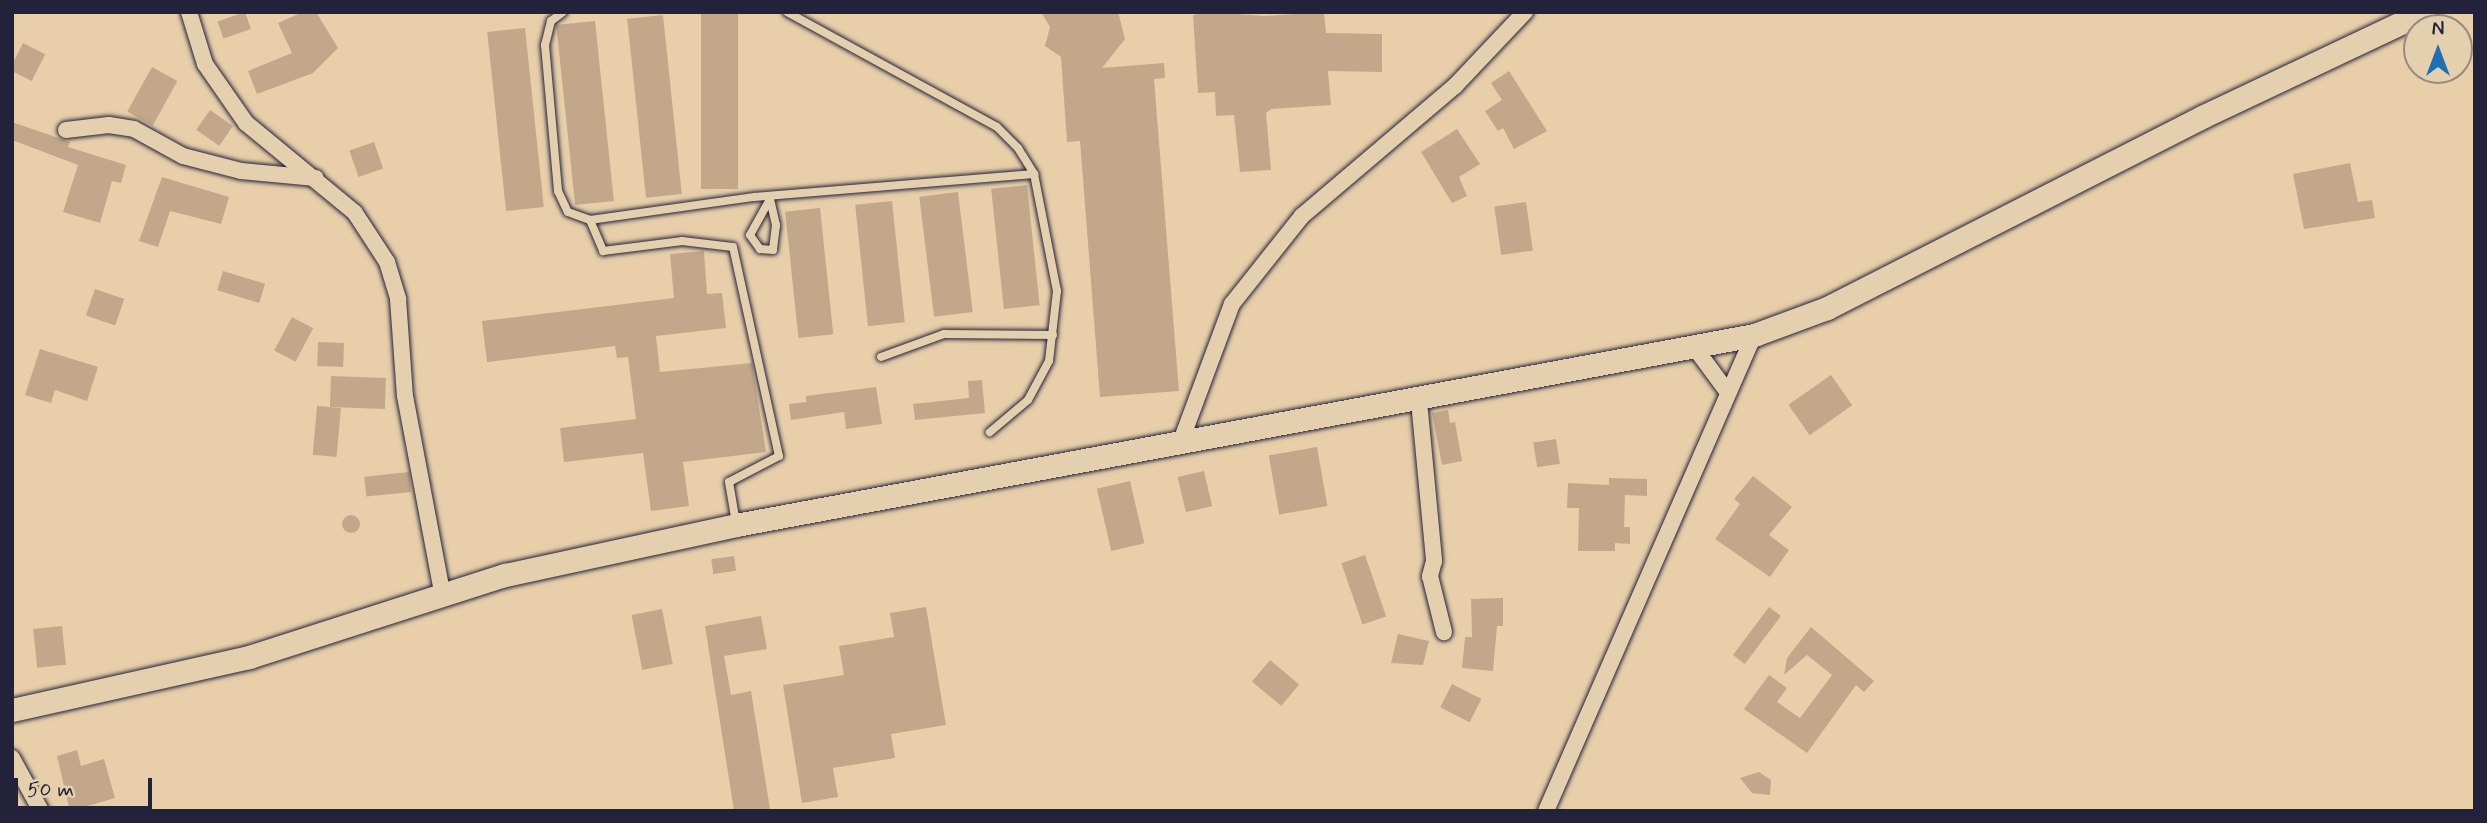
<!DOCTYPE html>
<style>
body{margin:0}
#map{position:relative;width:2487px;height:823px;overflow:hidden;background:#e8cfaa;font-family:Mynerve,sans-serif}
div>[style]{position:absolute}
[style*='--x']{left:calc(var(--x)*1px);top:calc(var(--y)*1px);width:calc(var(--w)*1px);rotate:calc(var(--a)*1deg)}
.building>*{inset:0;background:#c3a78b;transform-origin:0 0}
.round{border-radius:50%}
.roads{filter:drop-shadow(0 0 2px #22223b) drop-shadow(0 0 2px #22223b)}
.lane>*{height:8px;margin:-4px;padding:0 4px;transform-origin:4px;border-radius:4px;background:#e4d0ae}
.street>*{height:16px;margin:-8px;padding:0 8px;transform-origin:8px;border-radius:8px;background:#e4d0ae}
.secondary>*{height:23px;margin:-11.5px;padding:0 11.5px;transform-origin:11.5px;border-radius:11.5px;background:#e4d0ae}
span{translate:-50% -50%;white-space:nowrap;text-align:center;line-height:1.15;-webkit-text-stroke:7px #e4d0ae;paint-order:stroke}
.frame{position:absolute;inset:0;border:14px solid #22223b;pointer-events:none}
.north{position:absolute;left:2403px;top:14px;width:70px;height:70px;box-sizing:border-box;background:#e4d0ae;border:2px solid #968a80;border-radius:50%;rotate:0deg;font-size:19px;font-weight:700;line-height:28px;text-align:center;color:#22223b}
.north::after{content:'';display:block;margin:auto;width:24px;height:32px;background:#1f6fb2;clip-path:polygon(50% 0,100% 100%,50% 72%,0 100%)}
.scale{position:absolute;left:14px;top:778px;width:138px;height:32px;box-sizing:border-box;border:4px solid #22223b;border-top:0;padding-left:9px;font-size:21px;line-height:24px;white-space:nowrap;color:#22223b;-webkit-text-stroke:5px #e4d0ae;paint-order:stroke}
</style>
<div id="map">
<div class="building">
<div style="left:245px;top:12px;width:18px;height:29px;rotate:71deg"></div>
<div style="clip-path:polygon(303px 12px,316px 12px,338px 48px,313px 73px,257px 94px,248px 71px,292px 53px,278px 23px)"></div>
<div style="left:701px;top:12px;width:37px;height:177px"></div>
<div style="clip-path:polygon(1041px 12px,1118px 12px,1125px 39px,1102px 68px,1164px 63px,1165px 78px,1154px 79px,1179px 391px,1100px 397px,1080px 141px,1067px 142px,1061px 57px,1045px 46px,1050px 27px)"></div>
<div style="clip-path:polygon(1209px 12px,1265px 16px,1324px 12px,1326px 33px,1382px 34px,1382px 72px,1328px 71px,1331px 105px,1271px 109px,1266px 113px,1271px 170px,1240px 172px,1234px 115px,1216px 116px,1215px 92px,1198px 93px,1193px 15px)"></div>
<div style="left:663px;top:15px;width:180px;height:36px;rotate:84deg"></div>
<div style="left:595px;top:21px;width:181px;height:39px;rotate:84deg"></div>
<div style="left:525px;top:28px;width:180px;height:38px;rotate:84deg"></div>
<div style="left:23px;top:43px;width:25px;height:30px;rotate:27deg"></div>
<div style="left:152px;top:67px;width:29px;height:51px;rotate:29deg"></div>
<div style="clip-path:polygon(1509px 71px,1547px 131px,1514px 149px,1503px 128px,1498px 131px,1485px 111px,1502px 100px,1491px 83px)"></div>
<div style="left:210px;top:110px;width:28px;height:24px;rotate:35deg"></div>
<div style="clip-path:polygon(12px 122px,70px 142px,68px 147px,126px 165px,121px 183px,112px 181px,100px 223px,63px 212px,78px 165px,12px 140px)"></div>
<div style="clip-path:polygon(1457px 129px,1480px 164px,1459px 177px,1467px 196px,1452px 203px,1421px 152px)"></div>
<div style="left:374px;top:142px;width:28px;height:26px;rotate:71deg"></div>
<div style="clip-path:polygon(2350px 163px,2358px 202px,2372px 200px,2375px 218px,2304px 229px,2293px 174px)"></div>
<div style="clip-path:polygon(162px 177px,229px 197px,221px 224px,170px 211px,158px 247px,139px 241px)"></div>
<div style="left:1027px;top:185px;width:121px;height:36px;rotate:84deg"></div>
<div style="left:958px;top:192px;width:121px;height:39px;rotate:83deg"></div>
<div style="left:892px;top:201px;width:122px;height:37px;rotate:84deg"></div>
<div style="left:1526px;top:202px;width:49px;height:32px;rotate:82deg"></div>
<div style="left:820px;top:208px;width:127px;height:35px;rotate:84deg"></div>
<div style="clip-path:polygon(704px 251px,707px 294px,722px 293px,726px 328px,656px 336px,660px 372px,752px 363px,766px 452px,683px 462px,689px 506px,651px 511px,643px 453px,564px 462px,560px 428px,636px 419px,628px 357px,617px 358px,615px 346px,487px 362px,482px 321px,674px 298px,670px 254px)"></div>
<div style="left:223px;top:271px;width:44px;height:20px;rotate:17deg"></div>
<div style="left:95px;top:289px;width:31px;height:28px;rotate:19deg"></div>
<div style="left:292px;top:317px;width:24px;height:38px;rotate:28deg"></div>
<div style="left:318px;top:342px;width:26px;height:24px;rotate:2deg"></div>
<div style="clip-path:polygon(40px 349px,98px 367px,87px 401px,55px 390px,51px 403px,25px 395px)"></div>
<div style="left:1831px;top:375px;width:37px;height:52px;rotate:55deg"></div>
<div style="left:331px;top:376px;width:55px;height:31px;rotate:2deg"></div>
<div style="clip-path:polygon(982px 380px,985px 413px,915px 420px,913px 404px,969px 398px,968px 381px)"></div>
<div style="clip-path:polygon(876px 387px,882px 424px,846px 429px,844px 412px,791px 420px,789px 404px,806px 402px,806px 396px)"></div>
<div style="left:317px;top:406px;width:24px;height:49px;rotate:5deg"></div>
<div style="clip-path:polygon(1448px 410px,1450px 423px,1455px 422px,1462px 461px,1442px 465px,1432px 413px)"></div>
<div style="left:1556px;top:439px;width:25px;height:23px;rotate:81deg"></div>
<div style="left:1317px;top:447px;width:60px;height:49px;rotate:80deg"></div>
<div style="left:1204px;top:471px;width:36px;height:27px;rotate:77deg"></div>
<div style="left:409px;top:472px;width:20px;height:45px;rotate:84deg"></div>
<div style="clip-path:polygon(1753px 476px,1792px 507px,1769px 535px,1789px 550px,1770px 577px,1715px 539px,1740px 504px,1734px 499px)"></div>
<div style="clip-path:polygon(1609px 478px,1647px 479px,1647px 496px,1625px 495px,1624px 527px,1630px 527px,1630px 544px,1615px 543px,1615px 551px,1578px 551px,1579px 508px,1567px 508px,1568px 483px,1609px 485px)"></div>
<div style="left:1130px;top:481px;width:64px;height:34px;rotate:77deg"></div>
<div class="round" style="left:342px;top:515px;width:18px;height:18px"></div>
<div style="left:1365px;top:555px;width:65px;height:25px;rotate:71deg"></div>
<div style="left:734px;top:556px;width:15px;height:23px;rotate:82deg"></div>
<div style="clip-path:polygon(1503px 598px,1503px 626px,1497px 626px,1493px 671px,1462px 668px,1465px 637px,1472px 637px,1471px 599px)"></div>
<div style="clip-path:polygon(926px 607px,946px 725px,891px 734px,895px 758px,833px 768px,838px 797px,802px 803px,783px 685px,844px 675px,839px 646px,894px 637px,890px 613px)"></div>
<div style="left:1769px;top:607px;width:15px;height:60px;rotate:37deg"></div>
<div style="left:662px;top:609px;width:56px;height:31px;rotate:79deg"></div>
<div style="clip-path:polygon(761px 616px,767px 649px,724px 656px,731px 695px,751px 691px,770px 809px,734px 811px,705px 626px)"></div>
<div style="left:62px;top:626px;width:39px;height:29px;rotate:84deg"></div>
<div style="clip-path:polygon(1811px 627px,1874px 681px,1864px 692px,1856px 685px,1807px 753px,1744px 709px,1769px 675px,1787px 688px,1777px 702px,1800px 718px,1832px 675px,1807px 655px,1784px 675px,1787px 658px)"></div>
<div style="clip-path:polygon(1398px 634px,1429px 641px,1423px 665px,1391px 663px)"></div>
<div style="left:1270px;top:660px;width:38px;height:28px;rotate:40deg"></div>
<div style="left:1452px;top:684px;width:33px;height:26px;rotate:27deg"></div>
<div style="clip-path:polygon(77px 750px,81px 766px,104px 759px,115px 798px,70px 811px,57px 756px)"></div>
<div style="clip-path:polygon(1759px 772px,1771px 780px,1770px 795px,1752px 793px,1740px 778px)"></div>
</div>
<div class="roads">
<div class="lane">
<div style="--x:563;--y:12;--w:15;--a:143"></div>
<div style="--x:551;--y:21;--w:25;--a:104"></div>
<div style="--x:545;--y:45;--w:147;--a:84.9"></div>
<div style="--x:558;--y:191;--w:23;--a:65"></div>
<div style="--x:568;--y:212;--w:23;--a:20"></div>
<div style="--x:590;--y:220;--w:166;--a:-8"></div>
<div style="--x:754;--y:197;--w:281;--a:-4.7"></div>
<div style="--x:1034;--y:174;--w:119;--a:78.9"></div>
<div style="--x:1057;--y:291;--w:70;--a:96.5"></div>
<div style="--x:1049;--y:361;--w:44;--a:118.3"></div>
<div style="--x:1028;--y:400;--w:50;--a:139.9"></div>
<div style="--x:787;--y:12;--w:239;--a:28.7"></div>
<div style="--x:997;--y:127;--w:30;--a:45"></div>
<div style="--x:1018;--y:148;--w:31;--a:58"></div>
<div style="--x:770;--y:199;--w:27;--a:77"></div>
<div style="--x:776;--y:225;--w:25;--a:97"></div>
<div style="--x:773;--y:250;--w:13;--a:-176"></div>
<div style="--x:760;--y:249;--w:17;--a:-126"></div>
<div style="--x:750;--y:235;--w:41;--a:-60.9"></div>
<div style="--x:590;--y:220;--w:34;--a:67"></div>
<div style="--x:603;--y:251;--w:80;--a:-7.2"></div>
<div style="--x:682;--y:241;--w:51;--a:6.7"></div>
<div style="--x:733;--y:247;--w:214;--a:77.6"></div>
<div style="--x:779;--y:456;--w:56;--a:152.5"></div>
<div style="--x:729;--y:482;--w:42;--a:80.3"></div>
<div style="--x:881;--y:357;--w:67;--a:-20.1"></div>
<div style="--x:944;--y:334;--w:109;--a:0.5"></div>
</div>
<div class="street">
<div style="--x:189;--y:12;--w:54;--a:72.9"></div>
<div style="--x:205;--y:64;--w:72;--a:55.2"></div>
<div style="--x:246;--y:123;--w:141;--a:39.5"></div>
<div style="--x:355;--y:213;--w:59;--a:56.9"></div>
<div style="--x:387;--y:262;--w:39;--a:73"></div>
<div style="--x:398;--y:299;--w:97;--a:85.9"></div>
<div style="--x:405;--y:396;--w:199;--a:79.3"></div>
<div style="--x:66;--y:130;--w:43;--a:-6.6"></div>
<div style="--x:109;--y:125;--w:25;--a:9"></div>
<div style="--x:134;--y:129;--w:56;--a:28.9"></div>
<div style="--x:183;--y:156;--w:60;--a:14.5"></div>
<div style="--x:241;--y:171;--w:75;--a:5.3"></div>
<div style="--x:1695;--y:348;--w:52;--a:53.6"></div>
<div style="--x:1419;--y:401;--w:161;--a:84.6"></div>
<div style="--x:1434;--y:561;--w:16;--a:105"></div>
<div style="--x:1430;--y:576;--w:58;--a:76"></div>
<div style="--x:1181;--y:441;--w:146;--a:-69.6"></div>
<div style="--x:1232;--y:304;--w:112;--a:-51.5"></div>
<div style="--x:1302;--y:216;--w:201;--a:-40.4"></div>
<div style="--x:1455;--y:86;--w:102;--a:-46.6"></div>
<div style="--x:12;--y:758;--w:60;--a:61.3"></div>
<div style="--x:1546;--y:811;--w:519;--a:-66.4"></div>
</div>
<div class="secondary">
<div style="--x:12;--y:710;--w:243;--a:-12.6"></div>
<div style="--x:249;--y:657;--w:269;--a:-17.8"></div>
<div style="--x:505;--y:575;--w:236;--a:-12.2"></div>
<div style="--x:736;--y:525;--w:1036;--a:-10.57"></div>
<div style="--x:1754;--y:335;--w:78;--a:-20.3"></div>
<div style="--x:1827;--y:308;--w:421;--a:-27"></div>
<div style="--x:2202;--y:117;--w:246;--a:-25.3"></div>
</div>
</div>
<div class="frame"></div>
<div class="north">N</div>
<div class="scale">50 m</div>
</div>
